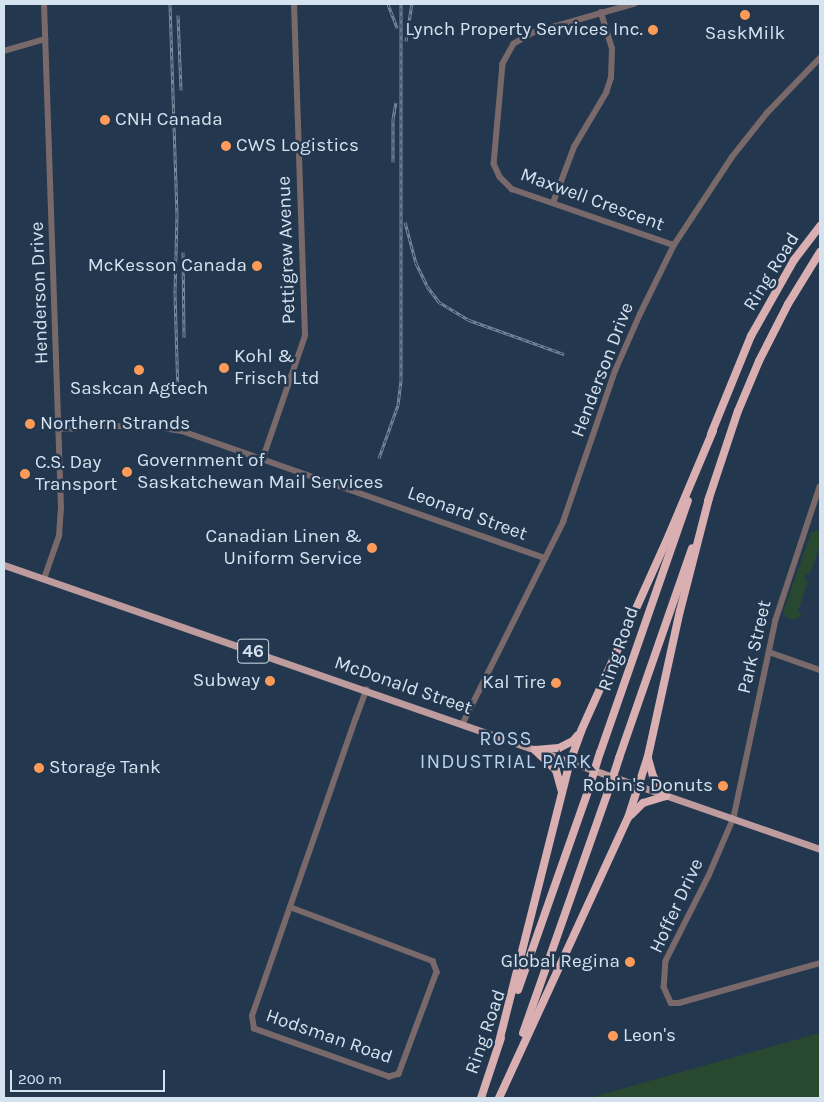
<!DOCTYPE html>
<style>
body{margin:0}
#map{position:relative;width:824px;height:1102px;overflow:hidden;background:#23374e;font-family:Karla,sans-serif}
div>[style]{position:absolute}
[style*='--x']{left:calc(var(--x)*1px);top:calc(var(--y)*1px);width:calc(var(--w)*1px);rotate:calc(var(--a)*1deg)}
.green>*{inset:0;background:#284830}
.minor>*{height:5.5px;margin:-2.75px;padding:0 2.75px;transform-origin:2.75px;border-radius:2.75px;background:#7a696a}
.major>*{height:7px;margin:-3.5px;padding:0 3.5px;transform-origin:3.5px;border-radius:3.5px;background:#be9c9d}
.highway>*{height:8px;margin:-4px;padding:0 4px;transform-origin:4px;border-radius:4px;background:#d9afb1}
.rail>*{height:3px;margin-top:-1.5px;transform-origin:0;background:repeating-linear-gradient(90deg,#23374e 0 4px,#7a8b9d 0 8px);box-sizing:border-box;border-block:1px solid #7a8b9d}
.highway-bridge>*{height:8px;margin:-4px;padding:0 4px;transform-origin:4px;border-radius:4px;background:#d9afb1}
.dots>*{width:14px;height:14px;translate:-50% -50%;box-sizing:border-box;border:2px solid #23374e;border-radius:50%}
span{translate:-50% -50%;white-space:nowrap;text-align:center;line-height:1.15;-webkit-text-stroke:5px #23374e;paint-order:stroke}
.shield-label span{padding:1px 4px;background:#23374e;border:1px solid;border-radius:4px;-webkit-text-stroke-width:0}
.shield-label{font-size:18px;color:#d5e2f0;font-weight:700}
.poi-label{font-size:19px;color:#d5e2f0}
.right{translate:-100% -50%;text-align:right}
.left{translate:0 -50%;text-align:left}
.street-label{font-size:19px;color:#d5e2f0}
.neighbourhood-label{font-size:20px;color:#b9d1ef;letter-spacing:1px}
.frame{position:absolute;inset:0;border:5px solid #d5e2f0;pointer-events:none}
.scale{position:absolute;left:10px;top:1070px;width:155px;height:22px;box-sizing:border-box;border:2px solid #d5e2f0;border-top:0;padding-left:6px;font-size:15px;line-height:18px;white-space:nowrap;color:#d5e2f0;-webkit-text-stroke:4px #23374e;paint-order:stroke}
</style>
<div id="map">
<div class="green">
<div style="clip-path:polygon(818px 530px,820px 530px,820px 545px,811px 572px,805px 575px,805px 580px,808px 581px,798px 611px,802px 615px,796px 619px,789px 619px,783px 613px,784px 610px,811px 533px)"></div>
<div style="clip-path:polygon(820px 1033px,820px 1098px,589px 1098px)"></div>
</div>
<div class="minor">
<div style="--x:635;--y:4;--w:106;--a:164.1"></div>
<div style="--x:533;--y:33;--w:22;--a:150"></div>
<div style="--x:514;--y:44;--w:23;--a:119"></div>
<div style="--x:503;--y:64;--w:100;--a:95.1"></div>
<div style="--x:494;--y:164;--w:14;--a:65"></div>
<div style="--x:500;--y:177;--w:17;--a:45"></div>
<div style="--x:512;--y:189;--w:171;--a:19.1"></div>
<div style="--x:4;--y:51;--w:43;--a:-16.3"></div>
<div style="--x:553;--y:203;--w:60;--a:-69.4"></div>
<div style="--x:574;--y:147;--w:63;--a:-59.3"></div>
<div style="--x:606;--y:93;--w:16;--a:-72"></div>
<div style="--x:611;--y:78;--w:29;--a:-88"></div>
<div style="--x:612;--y:49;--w:38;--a:-107"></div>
<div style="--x:60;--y:429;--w:84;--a:-2.7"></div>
<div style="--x:144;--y:425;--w:38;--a:9"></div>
<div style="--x:182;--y:431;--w:385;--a:19.3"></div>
<div style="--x:263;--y:458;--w:129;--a:-71"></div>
<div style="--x:305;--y:336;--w:332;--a:-91.9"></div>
<div style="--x:820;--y:487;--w:140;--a:108.3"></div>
<div style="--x:776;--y:620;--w:202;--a:102"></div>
<div style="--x:734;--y:818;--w:63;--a:113.3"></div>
<div style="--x:709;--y:876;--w:95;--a:116.8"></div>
<div style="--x:666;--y:961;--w:26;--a:94"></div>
<div style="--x:664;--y:987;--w:17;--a:66"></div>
<div style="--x:671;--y:1003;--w:8;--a:0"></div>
<div style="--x:679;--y:1003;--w:147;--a:-15.8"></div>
<div style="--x:44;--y:579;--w:46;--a:-70.8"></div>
<div style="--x:59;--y:536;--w:28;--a:-86"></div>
<div style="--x:61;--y:508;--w:504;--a:-91.93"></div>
<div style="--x:769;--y:652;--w:54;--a:19.4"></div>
<div style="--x:463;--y:723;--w:225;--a:-63.5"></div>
<div style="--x:563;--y:522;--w:160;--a:-71"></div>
<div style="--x:615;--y:371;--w:62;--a:-66.3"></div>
<div style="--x:640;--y:314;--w:77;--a:-63.8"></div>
<div style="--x:674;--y:245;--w:105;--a:-56.6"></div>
<div style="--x:732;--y:157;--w:56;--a:-51.5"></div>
<div style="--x:767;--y:113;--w:76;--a:-46.1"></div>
<div style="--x:290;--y:907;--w:153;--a:20.7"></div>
<div style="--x:433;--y:961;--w:12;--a:70"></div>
<div style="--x:437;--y:972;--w:109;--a:110.4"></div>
<div style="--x:399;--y:1074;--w:10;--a:163"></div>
<div style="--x:389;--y:1077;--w:143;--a:-160.4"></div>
<div style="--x:254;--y:1029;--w:13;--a:-99"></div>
<div style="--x:252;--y:1016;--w:316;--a:-70.8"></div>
<div style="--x:356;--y:718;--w:30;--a:-70"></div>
</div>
<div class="major">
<div style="--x:4;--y:565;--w:864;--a:19.19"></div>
</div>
<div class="highway">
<div style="--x:711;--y:434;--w:106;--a:-67.8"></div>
<div style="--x:751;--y:336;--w:87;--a:-60.5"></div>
<div style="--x:794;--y:260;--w:43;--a:-52.6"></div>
<div style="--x:708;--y:501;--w:95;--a:-71.6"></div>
<div style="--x:738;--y:411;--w:54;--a:-67.2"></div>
<div style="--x:759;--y:361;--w:64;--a:-63"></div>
<div style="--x:788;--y:304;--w:61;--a:-58.4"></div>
<div style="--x:535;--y:750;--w:24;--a:-5"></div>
<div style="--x:559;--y:748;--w:16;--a:-27"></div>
<div style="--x:573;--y:741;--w:8;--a:-50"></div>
<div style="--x:535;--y:750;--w:29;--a:44"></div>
<div style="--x:556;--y:770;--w:20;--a:75"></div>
<div style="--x:600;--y:753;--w:267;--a:-70.8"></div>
<div style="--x:619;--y:758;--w:222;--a:-70.8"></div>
<div style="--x:631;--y:815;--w:17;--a:-45"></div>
<div style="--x:643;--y:803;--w:24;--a:-17"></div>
<div style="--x:666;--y:796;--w:24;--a:-123"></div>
<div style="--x:653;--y:776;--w:19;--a:-106"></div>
<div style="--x:518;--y:990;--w:217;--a:-70.6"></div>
<div style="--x:523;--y:1033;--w:259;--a:-70.6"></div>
<div style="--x:499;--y:1042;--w:289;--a:-75.8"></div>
<div style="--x:570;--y:762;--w:33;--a:-70"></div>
<div style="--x:581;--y:731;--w:215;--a:-65.8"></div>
<div style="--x:669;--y:535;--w:113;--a:-67.1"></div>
<div style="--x:481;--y:1098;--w:63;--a:-71.6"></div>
<div style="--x:499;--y:1098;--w:308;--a:-65.3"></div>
<div style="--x:628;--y:818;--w:65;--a:-72.1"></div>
<div style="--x:648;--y:756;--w:148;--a:-77.6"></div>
<div style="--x:680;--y:611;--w:117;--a:-75.6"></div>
</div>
<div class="rail">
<div style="--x:170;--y:4;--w:211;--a:88.1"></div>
<div style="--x:177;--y:215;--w:78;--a:91.5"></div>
<div style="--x:175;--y:293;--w:100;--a:88.3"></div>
<div style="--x:388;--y:4;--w:26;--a:69"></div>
<div style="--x:178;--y:15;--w:75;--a:87.7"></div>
<div style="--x:406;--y:41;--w:37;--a:-81"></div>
<div style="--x:393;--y:162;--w:43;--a:-90"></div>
<div style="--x:393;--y:119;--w:17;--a:-80"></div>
<div style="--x:405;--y:222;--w:42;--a:75"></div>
<div style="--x:416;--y:263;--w:25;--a:64"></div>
<div style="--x:427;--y:286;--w:20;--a:53"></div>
<div style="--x:439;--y:302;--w:35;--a:31"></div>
<div style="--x:469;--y:320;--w:101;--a:19.7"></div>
<div style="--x:183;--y:252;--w:85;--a:89.3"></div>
<div style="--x:379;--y:458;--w:56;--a:-70.3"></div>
<div style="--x:398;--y:405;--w:26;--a:-83"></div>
<div style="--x:401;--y:379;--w:375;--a:-90"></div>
</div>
<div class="highway-bridge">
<div style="--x:590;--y:785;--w:34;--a:-73"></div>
<div style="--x:609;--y:789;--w:33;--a:-72"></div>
</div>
<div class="dots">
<div style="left:745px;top:15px;background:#fe9b59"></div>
<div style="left:653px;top:30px;background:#fe9b59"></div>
<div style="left:105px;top:120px;background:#fe9b59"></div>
<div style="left:226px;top:146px;background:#fe9b59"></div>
<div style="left:257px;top:266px;background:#fe9b59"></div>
<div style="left:224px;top:368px;background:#fe9b59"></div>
<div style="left:139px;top:370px;background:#fe9b59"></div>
<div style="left:30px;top:424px;background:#fe9b59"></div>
<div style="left:127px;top:472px;background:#fe9b59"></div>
<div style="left:25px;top:474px;background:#fe9b59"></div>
<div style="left:372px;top:548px;background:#fe9b59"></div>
<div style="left:270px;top:681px;background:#fe9b59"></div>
<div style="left:556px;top:683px;background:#fe9b59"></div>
<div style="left:39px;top:768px;background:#fe9b59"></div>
<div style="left:723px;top:786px;background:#fe9b59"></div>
<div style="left:630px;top:962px;background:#fe9b59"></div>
<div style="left:613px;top:1036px;background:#fe9b59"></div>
</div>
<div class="shield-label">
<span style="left:253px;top:651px">46</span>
</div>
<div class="poi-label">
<span class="right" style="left:643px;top:30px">Lynch Property Services Inc.</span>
<span style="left:745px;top:34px">SaskMilk</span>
<span class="left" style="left:115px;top:120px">CNH Canada</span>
<span class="left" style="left:236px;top:146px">CWS Logistics</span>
<span class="right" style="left:247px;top:266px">McKesson Canada</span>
<span class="left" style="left:234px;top:368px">Kohl &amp;<br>Frisch Ltd</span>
<span style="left:139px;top:389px">Saskcan Agtech</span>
<span class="left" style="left:40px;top:424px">Northern Strands</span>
<span class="left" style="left:137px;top:472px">Government of<br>Saskatchewan Mail Services</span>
<span class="left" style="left:35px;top:474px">C.S. Day<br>Transport</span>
<span class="right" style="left:362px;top:548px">Canadian Linen &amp;<br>Uniform Service</span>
<span class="right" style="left:260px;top:681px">Subway</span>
<span class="right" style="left:546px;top:683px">Kal Tire</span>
<span class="left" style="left:49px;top:768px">Storage Tank</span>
<span class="right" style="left:713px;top:786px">Robin's Donuts</span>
<span class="right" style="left:620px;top:962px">Global Regina</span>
<span class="left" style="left:623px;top:1036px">Leon's</span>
</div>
<div class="street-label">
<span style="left:592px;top:200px;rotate:20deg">Maxwell Crescent</span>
<span style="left:287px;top:250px;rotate:-92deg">Pettigrew Avenue</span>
<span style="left:772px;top:272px;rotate:-58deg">Ring Road</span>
<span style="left:40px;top:293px;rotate:-92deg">Henderson Drive</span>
<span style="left:603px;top:370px;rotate:-69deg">Henderson Drive</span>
<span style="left:467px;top:514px;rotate:20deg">Leonard Street</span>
<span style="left:755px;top:647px;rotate:-77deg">Park Street</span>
<span style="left:619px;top:649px;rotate:-71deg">Ring Road</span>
<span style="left:403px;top:686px;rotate:19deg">McDonald Street</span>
<span style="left:677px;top:906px;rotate:-65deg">Hoffer Drive</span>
<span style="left:486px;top:1032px;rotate:-71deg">Ring Road</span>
<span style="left:329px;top:1037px;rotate:19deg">Hodsman Road</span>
</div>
<div class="neighbourhood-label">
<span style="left:506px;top:750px">ROSS<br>INDUSTRIAL PARK</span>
</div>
<div class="frame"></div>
<div class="scale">200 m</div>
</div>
